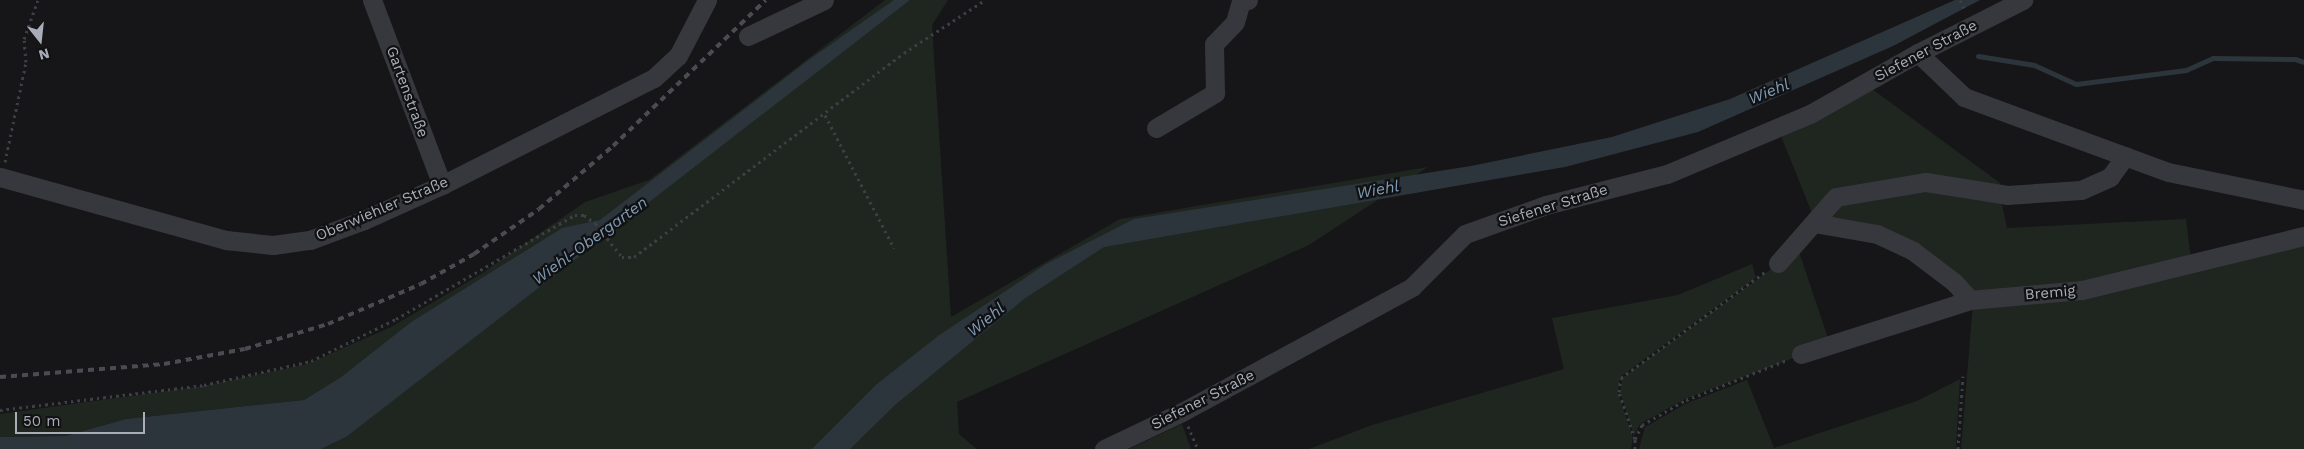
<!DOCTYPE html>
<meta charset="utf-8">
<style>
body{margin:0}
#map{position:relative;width:2304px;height:449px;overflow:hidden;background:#161618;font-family:"Work Sans",sans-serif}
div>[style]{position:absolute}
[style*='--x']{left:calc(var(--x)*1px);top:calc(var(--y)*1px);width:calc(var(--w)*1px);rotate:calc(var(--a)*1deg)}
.green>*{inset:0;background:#1e261f}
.water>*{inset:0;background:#2c353c}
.stream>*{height:5px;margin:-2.5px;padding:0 2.5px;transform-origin:2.5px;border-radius:2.5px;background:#2c353c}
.path>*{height:3px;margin-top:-1.5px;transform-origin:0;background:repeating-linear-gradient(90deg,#3d3f44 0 2.5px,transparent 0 6.5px)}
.minor>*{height:19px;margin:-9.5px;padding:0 9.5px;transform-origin:9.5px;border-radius:9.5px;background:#37383d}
.rail>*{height:4px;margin-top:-2px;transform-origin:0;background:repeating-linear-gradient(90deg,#4a4c52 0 6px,transparent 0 11px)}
span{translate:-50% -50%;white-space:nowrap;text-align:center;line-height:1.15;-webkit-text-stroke:4.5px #111113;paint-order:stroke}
.street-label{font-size:15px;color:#a8adb8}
.water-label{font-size:16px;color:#7f9bb3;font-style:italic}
.north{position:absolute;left:15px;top:15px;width:50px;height:50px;-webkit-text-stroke:4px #111113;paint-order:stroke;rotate:164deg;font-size:14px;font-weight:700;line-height:20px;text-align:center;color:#a8adb8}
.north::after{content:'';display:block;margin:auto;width:18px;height:22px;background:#a8adb8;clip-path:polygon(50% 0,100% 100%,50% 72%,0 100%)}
.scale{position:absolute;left:15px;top:412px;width:130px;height:22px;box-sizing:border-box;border:2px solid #a8adb8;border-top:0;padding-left:6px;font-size:15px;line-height:18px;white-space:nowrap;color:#a8adb8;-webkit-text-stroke:4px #111113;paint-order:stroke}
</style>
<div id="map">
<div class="green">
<div style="clip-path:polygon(885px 0,948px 0,932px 25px,951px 317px,1120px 219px,1428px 167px,1309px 245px,957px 402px,959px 434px,977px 449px,321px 449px,346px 437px,562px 228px,411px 322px,341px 377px,304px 400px,126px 419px,65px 436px,0 437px,0 414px,203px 386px,307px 364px,391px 327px,481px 274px,585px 202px,649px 180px)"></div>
<div style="clip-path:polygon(1868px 86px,2000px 183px,2000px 192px,1870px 189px,1814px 218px,1779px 131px)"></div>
<div style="clip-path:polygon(1926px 184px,2001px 200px,2007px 228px,2186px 219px,2191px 259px,2081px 286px,1971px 293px,1914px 248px,1818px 221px,1826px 209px)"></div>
<div style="clip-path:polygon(2304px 241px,2304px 449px,1961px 449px,1973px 303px)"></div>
<div style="clip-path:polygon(1797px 246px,1830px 344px,1685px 399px,1640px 424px,1634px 436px,1620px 392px,1622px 378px,1778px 264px)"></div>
<div style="clip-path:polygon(1752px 264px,1756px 278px,1620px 377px,1618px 393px,1633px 437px,1631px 449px,1309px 449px,1372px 425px,1564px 369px,1552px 318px,1678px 295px)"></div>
<div style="clip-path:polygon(1960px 379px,1956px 449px,1639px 449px,1645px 427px,1687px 403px,1747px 380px,1774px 448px,1917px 401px)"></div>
<div style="clip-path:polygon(1182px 424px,1191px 449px,1129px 449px)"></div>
</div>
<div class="water">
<div style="clip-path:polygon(894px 0,910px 0,346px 437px,321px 449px,0 449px,0 437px,65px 436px,126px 419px,304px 400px,341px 377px,411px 322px,562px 228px,600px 220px,810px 59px)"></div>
<div style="clip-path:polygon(1955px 0,1980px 0,1893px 46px,1698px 132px,1565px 167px,1104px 247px,1024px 299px,895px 405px,850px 449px,812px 449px,877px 384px,938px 336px,1046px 264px,1134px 219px,1471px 166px,1612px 137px,1730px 99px)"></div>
</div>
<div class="stream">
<div style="--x:1978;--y:56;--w:57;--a:9.1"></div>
<div style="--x:2034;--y:65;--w:46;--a:24.3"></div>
<div style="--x:2076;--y:84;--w:111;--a:-7.3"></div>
<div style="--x:2186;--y:70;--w:30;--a:-24"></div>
<div style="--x:2213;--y:58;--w:82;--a:0.7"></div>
<div style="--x:2295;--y:59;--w:9;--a:18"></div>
</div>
<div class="path">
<div style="--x:1960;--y:0;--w:11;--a:63"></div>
<div style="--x:825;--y:115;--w:150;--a:62.6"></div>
<div style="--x:5;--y:162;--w:102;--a:-78.1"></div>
<div style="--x:26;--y:62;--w:23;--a:-95"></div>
<div style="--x:24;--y:39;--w:41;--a:-70.3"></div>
<div style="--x:0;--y:410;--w:206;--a:-7"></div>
<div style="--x:204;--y:385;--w:110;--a:-12.6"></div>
<div style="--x:311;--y:361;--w:95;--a:-26.3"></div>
<div style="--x:396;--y:319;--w:207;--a:-30.2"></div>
<div style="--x:575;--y:215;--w:9;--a:0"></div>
<div style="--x:584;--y:215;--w:14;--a:36"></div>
<div style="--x:595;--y:223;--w:43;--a:51.5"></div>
<div style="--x:622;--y:257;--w:12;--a:0"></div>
<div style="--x:634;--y:257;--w:338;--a:-37.1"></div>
<div style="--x:904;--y:53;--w:97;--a:-33.2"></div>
<div style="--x:1188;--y:426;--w:25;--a:67"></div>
<div style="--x:1635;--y:439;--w:50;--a:-108.8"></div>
<div style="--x:1619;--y:392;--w:14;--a:-82"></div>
<div style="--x:1621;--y:378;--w:179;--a:-36.4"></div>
<div style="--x:1635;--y:449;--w:10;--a:-90"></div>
<div style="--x:1635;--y:439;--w:16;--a:-63"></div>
<div style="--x:1642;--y:425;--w:51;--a:-29.6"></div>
<div style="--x:1686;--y:400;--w:109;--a:-21.6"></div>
<div style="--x:1958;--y:449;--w:73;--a:-86.1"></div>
</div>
<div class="minor">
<div style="--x:372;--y:0;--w:198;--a:69.3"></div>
<div style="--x:748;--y:36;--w:84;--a:-25.3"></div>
<div style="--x:1918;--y:53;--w:64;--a:43.7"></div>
<div style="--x:1964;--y:97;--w:217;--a:20.2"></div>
<div style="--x:2168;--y:172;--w:139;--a:11.6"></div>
<div style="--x:1156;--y:128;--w:69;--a:-30.7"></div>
<div style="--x:1215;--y:93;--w:49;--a:-91.2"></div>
<div style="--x:1214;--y:44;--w:30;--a:-46"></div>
<div style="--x:1235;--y:22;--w:22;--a:-74"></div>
<div style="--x:1241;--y:1;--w:7;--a:-8"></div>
<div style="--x:0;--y:177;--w:235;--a:15.6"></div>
<div style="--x:226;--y:240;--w:47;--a:6.1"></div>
<div style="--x:273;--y:245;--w:37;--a:-8"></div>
<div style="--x:310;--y:240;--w:58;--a:-20.3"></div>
<div style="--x:364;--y:220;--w:85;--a:-24.2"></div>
<div style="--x:442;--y:185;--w:237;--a:-26.8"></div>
<div style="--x:654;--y:78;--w:33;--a:-43"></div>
<div style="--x:678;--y:56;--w:63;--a:-62.6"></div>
<div style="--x:1814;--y:223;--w:64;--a:9.9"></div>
<div style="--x:1877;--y:234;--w:40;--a:25"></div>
<div style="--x:1913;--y:251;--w:51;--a:37.1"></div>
<div style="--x:1954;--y:282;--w:24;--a:48"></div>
<div style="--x:1778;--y:263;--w:88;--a:-48.7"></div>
<div style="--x:1836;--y:197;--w:91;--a:-9.5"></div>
<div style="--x:1926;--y:182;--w:82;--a:9.1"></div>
<div style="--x:2007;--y:195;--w:74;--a:-3.9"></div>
<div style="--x:2081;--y:190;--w:32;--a:-24"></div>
<div style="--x:2110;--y:177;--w:26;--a:-54"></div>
<div style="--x:1801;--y:354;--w:177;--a:-17.7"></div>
<div style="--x:1970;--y:300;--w:112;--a:-5.1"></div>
<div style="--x:2082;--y:290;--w:228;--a:-13.7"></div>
<div style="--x:1104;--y:449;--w:86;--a:-25.4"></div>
<div style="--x:1182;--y:412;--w:262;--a:-28.5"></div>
<div style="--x:1412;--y:287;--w:75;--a:-45"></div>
<div style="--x:1465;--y:234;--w:86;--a:-19.7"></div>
<div style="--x:1546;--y:205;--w:125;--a:-14.4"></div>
<div style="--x:1667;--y:174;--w:155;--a:-22.8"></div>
<div style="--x:1810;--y:114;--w:124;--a:-29.5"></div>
<div style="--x:1918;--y:53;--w:118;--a:-26.8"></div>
</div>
<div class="rail">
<div style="--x:0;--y:377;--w:165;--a:-4.5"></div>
<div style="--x:164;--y:364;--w:82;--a:-10.5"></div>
<div style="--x:245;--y:349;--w:87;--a:-16.8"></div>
<div style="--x:328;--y:324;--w:101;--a:-23.3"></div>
<div style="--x:421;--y:284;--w:61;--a:-29.5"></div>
<div style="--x:474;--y:254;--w:79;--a:-34.7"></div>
<div style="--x:539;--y:209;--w:97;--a:-40.4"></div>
<div style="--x:613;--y:146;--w:211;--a:-43.7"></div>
</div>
<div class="street-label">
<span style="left:1926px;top:51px;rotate:-28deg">Siefener Straße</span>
<span style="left:407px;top:92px;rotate:70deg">Gartenstraße</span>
<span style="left:1553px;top:206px;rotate:-17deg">Siefener Straße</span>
<span style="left:382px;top:209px;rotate:-23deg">Oberwiehler Straße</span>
<span style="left:2050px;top:293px;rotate:-5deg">Bremig</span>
<span style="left:1203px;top:400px;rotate:-27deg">Siefener Straße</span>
</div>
<div class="water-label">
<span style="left:1769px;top:92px;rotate:-22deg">Wiehl</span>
<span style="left:1378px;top:190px;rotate:-10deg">Wiehl</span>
<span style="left:590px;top:241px;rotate:-36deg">Wiehl-Obergarten</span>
<span style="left:986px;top:320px;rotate:-39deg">Wiehl</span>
</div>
<div class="north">N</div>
<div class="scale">50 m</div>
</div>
